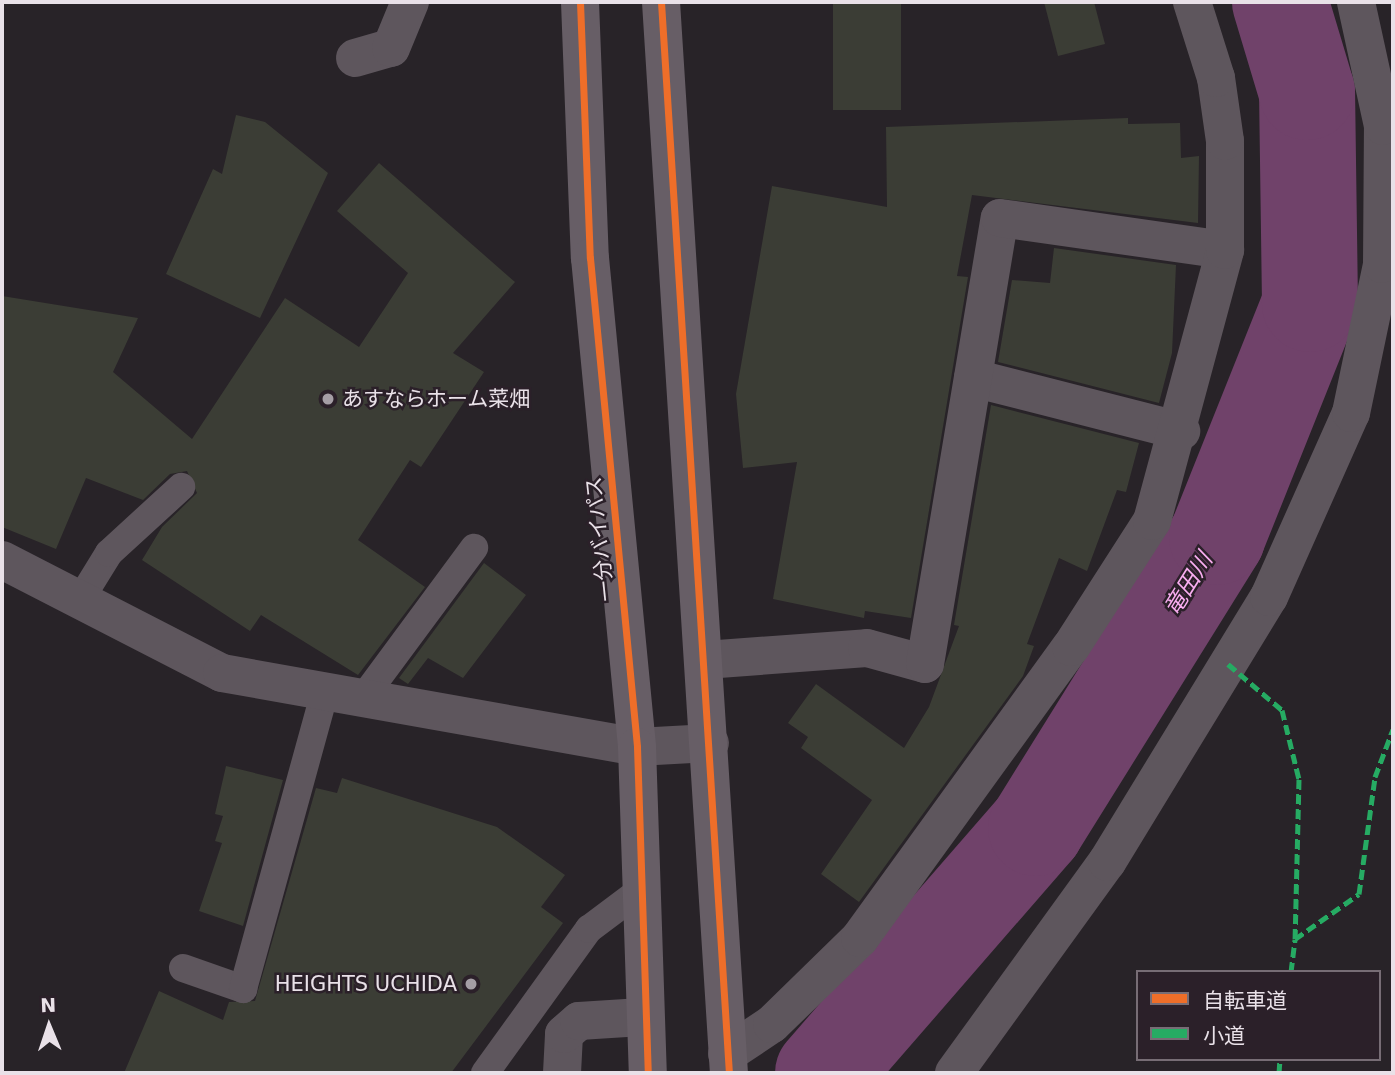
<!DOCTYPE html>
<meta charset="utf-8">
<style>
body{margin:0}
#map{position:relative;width:1395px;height:1075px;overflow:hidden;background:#282328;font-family:"DejaVu Sans","Noto Sans JP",sans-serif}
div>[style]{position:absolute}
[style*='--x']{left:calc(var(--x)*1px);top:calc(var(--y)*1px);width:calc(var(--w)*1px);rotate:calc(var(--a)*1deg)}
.river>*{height:96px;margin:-48px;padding:0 48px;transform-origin:48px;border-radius:48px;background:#70426a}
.building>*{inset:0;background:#3b3d35;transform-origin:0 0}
.service>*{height:28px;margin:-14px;padding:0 14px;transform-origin:14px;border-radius:14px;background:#5e565d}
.minor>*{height:38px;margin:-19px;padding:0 19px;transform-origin:19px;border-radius:19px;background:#5e565d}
.trunk>*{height:38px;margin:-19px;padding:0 19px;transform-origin:19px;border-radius:19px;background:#675e66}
.quiet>*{height:5px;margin-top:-2.5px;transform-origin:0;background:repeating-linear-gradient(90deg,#26ab63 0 10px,transparent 0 15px)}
.cycleway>*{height:7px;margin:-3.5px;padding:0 3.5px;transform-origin:3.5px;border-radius:3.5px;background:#ee6e29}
.dots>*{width:19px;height:19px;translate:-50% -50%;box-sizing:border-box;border:4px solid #2b2029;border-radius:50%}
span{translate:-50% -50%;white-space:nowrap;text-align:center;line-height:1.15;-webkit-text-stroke:5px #2b2029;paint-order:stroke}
.poi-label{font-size:21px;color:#e9e1e8}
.left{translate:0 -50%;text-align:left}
.right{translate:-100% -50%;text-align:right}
.street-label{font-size:21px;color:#e9e1e8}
.water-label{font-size:23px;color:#f9adf0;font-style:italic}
.frame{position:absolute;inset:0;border:4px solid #e9e1e8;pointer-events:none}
.legend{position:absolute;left:1136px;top:970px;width:245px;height:91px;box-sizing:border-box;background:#2b2029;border:2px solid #776d75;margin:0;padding:9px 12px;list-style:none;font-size:21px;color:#e9e1e8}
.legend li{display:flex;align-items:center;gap:14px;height:35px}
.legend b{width:35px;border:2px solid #776d75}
.north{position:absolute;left:14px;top:991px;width:70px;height:70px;-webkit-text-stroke:5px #2b2029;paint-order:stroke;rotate:358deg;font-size:19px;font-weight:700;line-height:28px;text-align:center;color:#e9e1e8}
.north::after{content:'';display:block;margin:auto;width:24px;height:32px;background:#e9e1e8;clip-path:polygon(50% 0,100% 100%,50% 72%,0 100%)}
</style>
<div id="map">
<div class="river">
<div style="--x:823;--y:1073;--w:325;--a:-49"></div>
<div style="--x:1036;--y:828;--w:343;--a:-58.1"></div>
<div style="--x:1217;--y:537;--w:251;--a:-68.2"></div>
<div style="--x:1310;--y:304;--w:212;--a:-90.8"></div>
<div style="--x:1307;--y:92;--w:94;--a:-106.7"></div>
</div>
<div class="building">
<div style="left:833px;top:2px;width:68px;height:108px"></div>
<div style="clip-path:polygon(1044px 2px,1094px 2px,1105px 44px,1058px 56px)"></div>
<div style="clip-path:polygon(236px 115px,265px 122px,328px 173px,260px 318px,166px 274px,213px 169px,222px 174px)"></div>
<div style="clip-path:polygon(1128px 118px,1128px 124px,1180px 123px,1181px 158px,1199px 156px,1198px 223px,972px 195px,957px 276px,968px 277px,911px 618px,865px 611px,864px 618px,773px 599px,797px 462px,743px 468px,736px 394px,772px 186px,887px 207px,886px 127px)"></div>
<div style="clip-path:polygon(379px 163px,515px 282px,453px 353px,484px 372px,421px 467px,410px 460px,358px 540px,425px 587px,358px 675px,261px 615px,250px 631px,142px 560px,162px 527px,197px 493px,187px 471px,170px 474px,143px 500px,86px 478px,56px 549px,2px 527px,2px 296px,138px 318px,113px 372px,192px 439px,285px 298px,359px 347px,408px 273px,337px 211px)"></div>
<div style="clip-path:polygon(1054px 248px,1176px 265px,1172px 353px,1159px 403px,998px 362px,1012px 280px,1050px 283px)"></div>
<div style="clip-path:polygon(991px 405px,1139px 443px,1126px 492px,1117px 490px,1087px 571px,1059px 558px,1027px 644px,1034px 646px,1023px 676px,859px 902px,821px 874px,872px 800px,801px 748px,808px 737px,788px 723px,816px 684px,904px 748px,929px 707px,959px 626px,954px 625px)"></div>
<div style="clip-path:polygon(484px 563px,526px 595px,463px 678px,428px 658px,408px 684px,399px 678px)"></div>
<div style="clip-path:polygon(226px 766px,283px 780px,243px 926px,199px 911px,222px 843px,215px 841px,223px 816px,215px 814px)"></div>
<div style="clip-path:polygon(342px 778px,497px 827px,565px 875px,541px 907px,563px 923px,451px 1073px,124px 1073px,159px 991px,223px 1020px,229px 1002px,255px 1001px,316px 788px,337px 793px)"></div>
</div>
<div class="service">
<div style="--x:80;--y:600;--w:55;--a:-58.3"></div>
<div style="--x:109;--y:553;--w:98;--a:-42.5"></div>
<div style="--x:363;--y:698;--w:187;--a:-53.5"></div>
<div style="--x:183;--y:968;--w:64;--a:19.3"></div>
<div style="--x:243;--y:989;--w:309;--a:-74.6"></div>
<div style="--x:485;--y:1073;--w:178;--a:-54.2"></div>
<div style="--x:589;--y:929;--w:70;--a:-36.9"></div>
</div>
<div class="minor">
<div style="--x:355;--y:58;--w:37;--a:-16"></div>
<div style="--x:391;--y:48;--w:50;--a:-67.6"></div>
<div style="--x:973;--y:378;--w:215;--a:14.3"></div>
<div style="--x:2;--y:560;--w:247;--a:27.2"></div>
<div style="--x:222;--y:673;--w:422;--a:10.1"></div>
<div style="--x:637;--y:747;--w:73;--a:-3.1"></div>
<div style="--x:705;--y:660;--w:162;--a:-4.2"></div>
<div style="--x:867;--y:648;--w:60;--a:15.4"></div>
<div style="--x:925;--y:664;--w:452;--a:-80.5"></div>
<div style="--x:1000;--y:218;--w:227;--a:8.1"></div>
<div style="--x:727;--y:1054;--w:54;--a:-33.7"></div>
<div style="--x:772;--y:1024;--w:123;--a:-44.3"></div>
<div style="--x:860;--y:938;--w:359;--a:-54.1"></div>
<div style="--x:1071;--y:647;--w:150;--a:-57.3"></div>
<div style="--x:1152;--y:521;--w:281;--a:-74.9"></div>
<div style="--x:1225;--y:250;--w:109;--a:-90"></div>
<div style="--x:1225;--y:141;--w:64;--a:-98.1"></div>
<div style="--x:1216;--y:78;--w:80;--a:-107.5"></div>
<div style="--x:562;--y:1073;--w:39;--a:-87"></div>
<div style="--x:564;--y:1034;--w:20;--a:-41"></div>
<div style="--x:579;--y:1021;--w:63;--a:-3.6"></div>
<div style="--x:954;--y:1073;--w:261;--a:-54.1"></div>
<div style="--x:1107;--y:862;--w:311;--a:-58.6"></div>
<div style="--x:1269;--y:597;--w:201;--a:-66"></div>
<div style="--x:1351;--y:413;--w:152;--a:-78.2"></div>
<div style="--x:1382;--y:264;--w:138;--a:-89.6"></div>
<div style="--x:1383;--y:126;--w:127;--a:-102.3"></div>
</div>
<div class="trunk">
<div style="--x:580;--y:2;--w:256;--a:87.8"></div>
<div style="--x:590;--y:258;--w:491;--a:84.5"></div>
<div style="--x:637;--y:747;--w:326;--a:88.1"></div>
<div style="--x:661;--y:2;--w:1073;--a:86.37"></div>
</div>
<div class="quiet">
<div style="--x:1228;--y:664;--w:71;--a:40.4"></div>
<div style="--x:1282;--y:710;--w:71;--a:76.2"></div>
<div style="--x:1299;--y:779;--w:160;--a:91.4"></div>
<div style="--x:1291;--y:972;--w:33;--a:-83"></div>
<div style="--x:1295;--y:939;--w:78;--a:-35.1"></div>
<div style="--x:1359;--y:894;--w:118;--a:-82.2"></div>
<div style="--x:1375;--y:777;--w:51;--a:-69.4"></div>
<div style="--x:1279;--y:1073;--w:14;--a:-86"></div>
</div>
<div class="cycleway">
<div style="--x:580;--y:2;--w:256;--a:87.8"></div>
<div style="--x:590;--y:258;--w:491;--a:84.5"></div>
<div style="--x:637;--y:747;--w:326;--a:88.1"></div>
<div style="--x:661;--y:2;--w:1073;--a:86.37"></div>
</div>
<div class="dots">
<div style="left:328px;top:399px;background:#a59ea5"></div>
<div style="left:471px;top:984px;background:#a59ea5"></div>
</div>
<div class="poi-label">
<span class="left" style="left:342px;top:399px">あすならホーム菜畑</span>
<span class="right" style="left:457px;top:984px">HEIGHTS UCHIDA</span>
</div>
<div class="street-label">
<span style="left:600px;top:539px;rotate:-96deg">一分バイパス</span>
</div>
<div class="water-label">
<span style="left:1188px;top:584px;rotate:-58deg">竜田川</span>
</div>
<div class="frame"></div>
<ul class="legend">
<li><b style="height:9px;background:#ee6e29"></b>自転車道</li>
<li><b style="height:9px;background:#26ab63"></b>小道</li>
</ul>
<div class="north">N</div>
</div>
